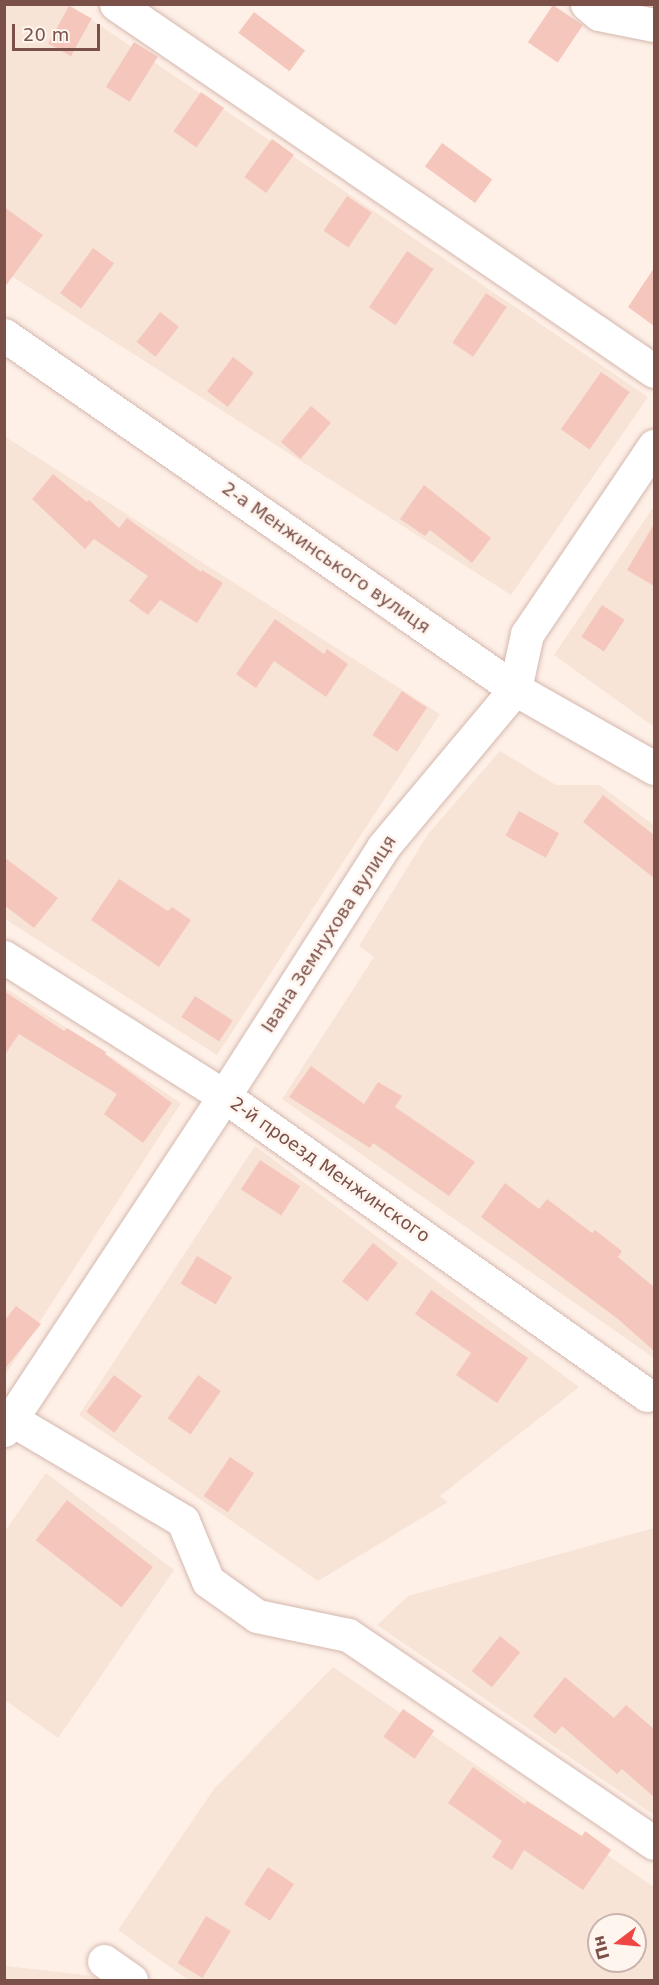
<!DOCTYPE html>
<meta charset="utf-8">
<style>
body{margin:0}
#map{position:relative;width:659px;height:1985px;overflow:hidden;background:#fef0e7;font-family:"DejaVu Sans",sans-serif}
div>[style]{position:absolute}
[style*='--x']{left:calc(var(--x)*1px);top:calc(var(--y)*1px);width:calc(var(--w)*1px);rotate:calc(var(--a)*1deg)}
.residential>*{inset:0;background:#f8e3d7}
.building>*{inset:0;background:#f5c7bc;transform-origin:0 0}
.roads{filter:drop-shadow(0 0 2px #d4b7ae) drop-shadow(0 0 2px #d4b7ae)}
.street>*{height:33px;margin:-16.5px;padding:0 16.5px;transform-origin:16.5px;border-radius:16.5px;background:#fff}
span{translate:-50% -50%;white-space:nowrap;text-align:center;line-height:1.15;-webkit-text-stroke:5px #fff5ef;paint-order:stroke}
.street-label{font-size:18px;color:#7a5049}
.frame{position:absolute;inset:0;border:6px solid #7a5049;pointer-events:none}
.north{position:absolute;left:587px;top:1913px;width:60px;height:60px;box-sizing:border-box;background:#fff5ef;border:2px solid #cab3ad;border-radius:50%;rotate:254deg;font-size:16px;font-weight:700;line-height:24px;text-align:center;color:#7a5049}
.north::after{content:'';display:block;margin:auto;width:21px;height:27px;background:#ef4644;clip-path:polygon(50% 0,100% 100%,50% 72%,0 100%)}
.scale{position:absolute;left:12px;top:24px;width:88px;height:27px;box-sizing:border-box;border:3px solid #7a5049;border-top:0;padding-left:8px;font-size:18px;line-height:21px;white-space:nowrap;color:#7a5049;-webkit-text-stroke:4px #fff5ef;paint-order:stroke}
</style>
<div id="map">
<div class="residential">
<div style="clip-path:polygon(4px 5px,70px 5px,648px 397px,511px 595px,5px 272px)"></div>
<div style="clip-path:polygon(4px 436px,440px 714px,217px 1055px,5px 919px)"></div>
<div style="clip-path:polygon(654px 506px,654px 727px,554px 655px)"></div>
<div style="clip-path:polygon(500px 751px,556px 785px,599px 785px,654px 825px,654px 1358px,282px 1099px,374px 957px,359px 946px,428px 834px)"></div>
<div style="clip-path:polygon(4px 987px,181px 1103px,6px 1374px,4px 1372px)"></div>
<div style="clip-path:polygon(255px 1146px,579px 1387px,440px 1496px,448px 1502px,318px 1581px,79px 1415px)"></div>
<div style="clip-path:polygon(46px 1473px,174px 1570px,58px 1738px,5px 1700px,5px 1531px)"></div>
<div style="clip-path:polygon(654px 1528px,654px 1815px,377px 1625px,408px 1596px)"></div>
<div style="clip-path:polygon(evenodd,333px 1667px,654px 1887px,654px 1980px,188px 1980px,118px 1930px,214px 1789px,333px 1667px,599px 1925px,635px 1925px,635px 1961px,599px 1961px,599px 1925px)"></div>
<div style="clip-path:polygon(6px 1966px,93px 1976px,99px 1980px,5px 1980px)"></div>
</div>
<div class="building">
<div style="left:553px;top:5px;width:36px;height:45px;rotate:34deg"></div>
<div style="left:69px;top:6px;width:26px;height:43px;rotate:29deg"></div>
<div style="left:254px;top:12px;width:64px;height:26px;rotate:37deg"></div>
<div style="left:134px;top:42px;width:28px;height:53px;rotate:32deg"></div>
<div style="left:201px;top:92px;width:28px;height:48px;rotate:35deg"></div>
<div style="left:272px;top:139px;width:27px;height:47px;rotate:36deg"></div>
<div style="left:442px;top:143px;width:62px;height:29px;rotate:36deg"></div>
<div style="left:347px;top:196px;width:30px;height:42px;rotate:34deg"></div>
<div style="clip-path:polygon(4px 207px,43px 235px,4px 288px)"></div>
<div style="left:93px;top:248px;width:26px;height:56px;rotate:36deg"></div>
<div style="left:407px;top:251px;width:32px;height:68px;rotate:34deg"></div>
<div style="clip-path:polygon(654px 268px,654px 326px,628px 307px)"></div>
<div style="left:486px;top:293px;width:25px;height:60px;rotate:34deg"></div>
<div style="left:160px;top:312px;width:24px;height:38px;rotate:38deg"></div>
<div style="left:233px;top:357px;width:26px;height:43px;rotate:37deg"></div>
<div style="left:601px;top:372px;width:35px;height:70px;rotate:35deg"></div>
<div style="left:311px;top:406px;width:26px;height:47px;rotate:40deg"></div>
<div style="clip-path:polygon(53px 474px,87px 502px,89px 500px,119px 528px,127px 518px,201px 572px,202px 570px,223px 583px,197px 623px,160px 600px,148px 615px,129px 601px,148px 576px,94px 539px,85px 549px,32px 499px)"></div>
<div style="clip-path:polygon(424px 485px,491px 538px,472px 563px,430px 530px,425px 536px,400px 519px)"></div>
<div style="clip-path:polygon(654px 524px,654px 586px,627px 570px)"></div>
<div style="left:602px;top:605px;width:27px;height:38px;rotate:33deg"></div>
<div style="clip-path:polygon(275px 619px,324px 654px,327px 649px,348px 664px,326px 697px,274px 661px,256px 688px,236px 674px)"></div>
<div style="left:402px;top:691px;width:30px;height:53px;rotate:34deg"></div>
<div style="clip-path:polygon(603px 795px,654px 835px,654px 878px,583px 822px)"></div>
<div style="left:519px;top:811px;width:46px;height:28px;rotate:29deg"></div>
<div style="clip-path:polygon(4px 857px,58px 898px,34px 928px,4px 905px)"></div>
<div style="clip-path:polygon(119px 879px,168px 911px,172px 907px,191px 920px,159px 967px,91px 920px)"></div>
<div style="clip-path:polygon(4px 991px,64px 1031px,67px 1028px,106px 1052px,105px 1054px,172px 1103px,143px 1143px,104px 1114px,117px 1094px,19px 1034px,4px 1056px)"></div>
<div style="left:195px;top:996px;width:45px;height:25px;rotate:33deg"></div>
<div style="clip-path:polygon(311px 1066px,364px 1104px,378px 1082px,402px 1096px,395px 1107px,475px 1162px,449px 1196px,373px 1143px,370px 1148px,289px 1097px)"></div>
<div style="left:260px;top:1160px;width:48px;height:35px;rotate:33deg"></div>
<div style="clip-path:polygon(505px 1183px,539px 1209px,547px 1199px,592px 1233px,595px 1230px,622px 1251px,618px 1257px,654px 1287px,654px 1351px,618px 1319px,481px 1217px)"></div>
<div style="left:373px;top:1243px;width:32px;height:49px;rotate:39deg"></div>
<div style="left:197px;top:1256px;width:41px;height:32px;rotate:31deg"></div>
<div style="clip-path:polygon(431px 1290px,528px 1358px,497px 1403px,456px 1375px,471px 1353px,415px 1314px)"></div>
<div style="clip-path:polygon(16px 1306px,41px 1324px,4px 1370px,4px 1321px)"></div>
<div style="left:114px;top:1375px;width:35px;height:46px;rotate:37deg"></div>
<div style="left:198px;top:1375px;width:28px;height:53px;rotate:35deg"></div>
<div style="left:230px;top:1457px;width:29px;height:47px;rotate:34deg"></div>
<div style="left:67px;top:1500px;width:109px;height:51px;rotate:38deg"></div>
<div style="left:500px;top:1636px;width:26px;height:45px;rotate:39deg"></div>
<div style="clip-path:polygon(565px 1677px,614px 1718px,626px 1705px,654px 1729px,654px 1797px,622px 1769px,617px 1774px,562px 1726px,555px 1734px,533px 1716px)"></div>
<div style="left:403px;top:1709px;width:38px;height:34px;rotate:35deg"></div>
<div style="clip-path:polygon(473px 1767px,525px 1804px,527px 1801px,582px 1836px,585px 1831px,611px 1850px,583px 1890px,524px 1850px,512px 1870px,492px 1857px,502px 1841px,448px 1803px)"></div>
<div style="left:268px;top:1867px;width:31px;height:44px;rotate:33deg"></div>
<div style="left:206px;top:1916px;width:29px;height:55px;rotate:31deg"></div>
</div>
<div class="roads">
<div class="street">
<div style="--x:116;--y:4;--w:651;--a:34.3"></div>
<div style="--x:587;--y:4;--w:16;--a:40"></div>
<div style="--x:599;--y:14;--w:56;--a:11.3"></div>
<div style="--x:4;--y:335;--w:622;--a:34.71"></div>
<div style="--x:515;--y:689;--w:160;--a:29.6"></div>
<div style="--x:4;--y:957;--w:260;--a:32.3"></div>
<div style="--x:224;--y:1096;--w:518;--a:35.25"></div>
<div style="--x:4;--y:1415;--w:208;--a:30.6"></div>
<div style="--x:183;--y:1521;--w:65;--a:67.4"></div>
<div style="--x:208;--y:1581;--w:60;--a:35.5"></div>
<div style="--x:257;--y:1616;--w:93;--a:11.8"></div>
<div style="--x:348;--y:1635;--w:370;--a:34.2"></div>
<div style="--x:4;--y:1430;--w:400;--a:-56.6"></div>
<div style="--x:224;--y:1096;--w:295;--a:-57.4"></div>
<div style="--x:383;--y:847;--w:206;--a:-50.1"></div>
<div style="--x:515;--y:689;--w:56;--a:-77.7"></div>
<div style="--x:527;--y:634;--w:227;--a:-56"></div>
<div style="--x:104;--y:1961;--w:33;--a:35"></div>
</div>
</div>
<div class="street-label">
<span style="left:326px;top:558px;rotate:35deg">2-а Менжинського вулиця</span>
<span style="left:329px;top:934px;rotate:-57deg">Івана Земнухова вулиця</span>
<span style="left:330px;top:1170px;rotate:35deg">2-й проезд Менжинского</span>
</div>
<div class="frame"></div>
<div class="north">Пн</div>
<div class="scale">20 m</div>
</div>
